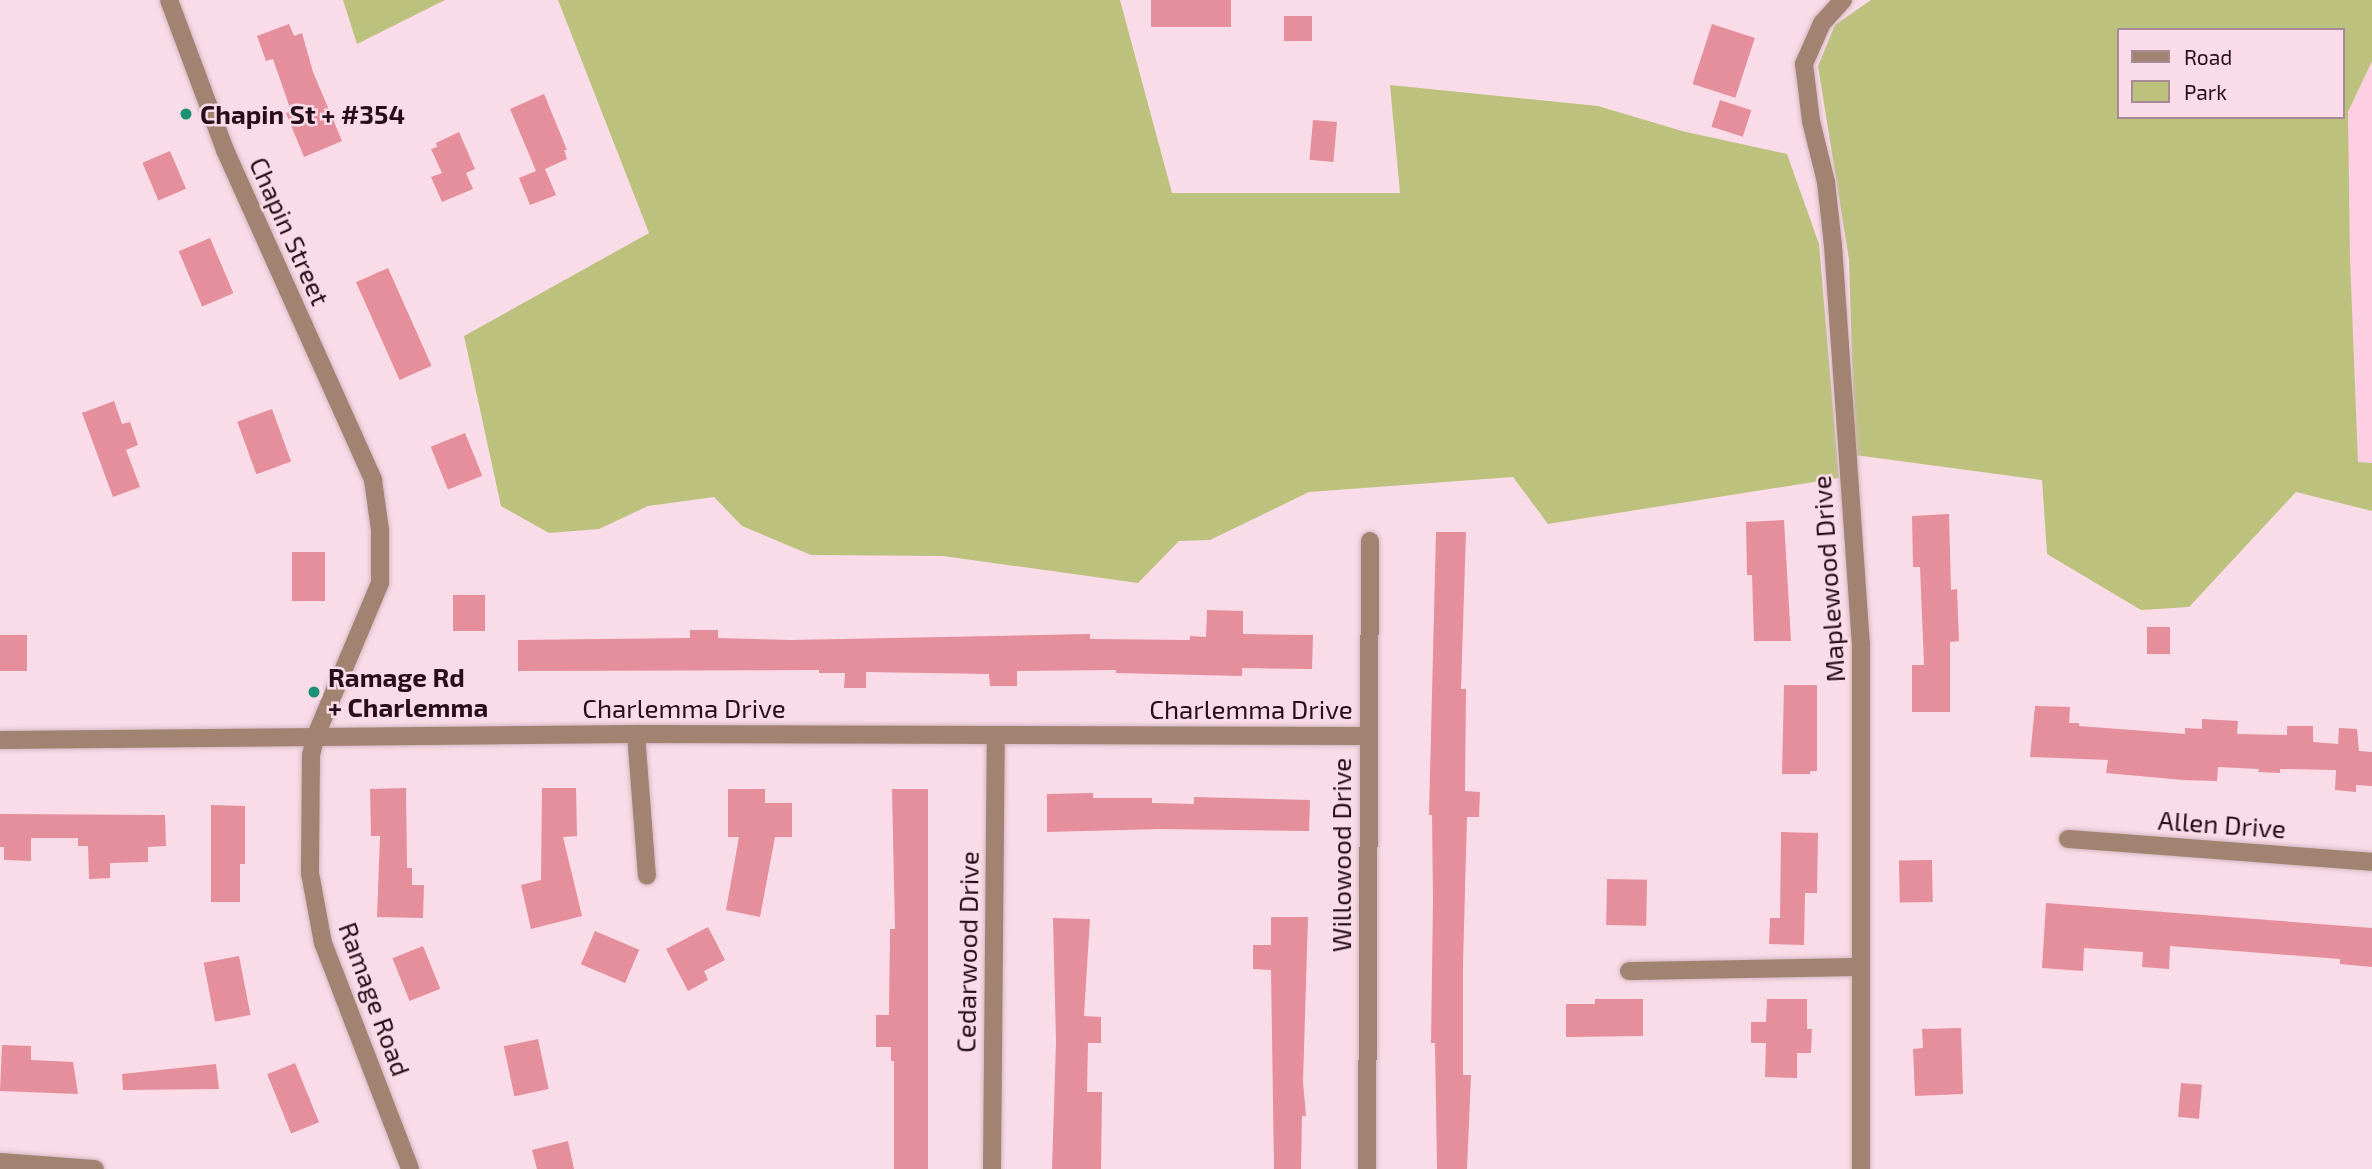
<!DOCTYPE html>
<style>
body{margin:0}
#map{position:relative;width:2372px;height:1169px;overflow:hidden;background:#fadce8;font-family:"Exo 2",sans-serif}
div>[style]{position:absolute}
[style*='--x']{left:calc(var(--x)*1px);top:calc(var(--y)*1px);width:calc(var(--w)*1px);rotate:calc(var(--a)*1deg)}
.built>*{inset:0;background:#fecee3}
.green>*{inset:0;background:#bdc17e}
.building>*{inset:0;background:#e48f9b;transform-origin:0 0}
.roads{filter:drop-shadow(0 0 2px #d4b7c3) drop-shadow(0 0 2px #d4b7c3)}
.minor>*{height:18px;margin:-9px;padding:0 9px;transform-origin:9px;border-radius:9px;background:#a28371}
.dots>*{width:19px;height:19px;translate:-50% -50%;box-sizing:border-box;border:4px solid #fadce8;border-radius:50%}
span{translate:-50% -50%;white-space:nowrap;text-align:center;line-height:1.15;-webkit-text-stroke:5px #fadce8;paint-order:stroke}
.poi-label{font-size:26px;color:#270e1a;font-weight:700}
.left{translate:0 -50%;text-align:left}
.street-label{font-size:26px;color:#270e1a}
.legend{position:absolute;left:2117px;top:28px;width:228px;height:91px;box-sizing:border-box;background:#fadce8;border:2px solid #a68a96;margin:0;padding:9px 12px;list-style:none;font-size:21px;color:#270e1a}
.legend li{display:flex;align-items:center;gap:14px;height:35px}
.legend b{width:35px;border:2px solid #a68a96}
</style>
<div id="map">
<div class="built">
<div style="clip-path:polygon(2372px 61px,2372px 463px,2358px 463px,2350px 257px,2348px 112px)"></div>
</div>
<div class="green">
<div style="clip-path:polygon(343px 0,445px 0,357px 44px)"></div>
<div style="clip-path:polygon(558px 0,1120px 0,1172px 193px,1400px 193px,1390px 85px,1598px 106px,1682px 131px,1787px 154px,1819px 244px,1839px 478px,1548px 524px,1513px 477px,1309px 492px,1210px 540px,1179px 541px,1138px 583px,943px 556px,811px 555px,742px 526px,714px 497px,648px 506px,599px 529px,549px 533px,501px 506px,464px 336px,649px 233px)"></div>
<div style="clip-path:polygon(evenodd,1871px 0,2372px 0,2372px 61px,2348px 112px,2350px 257px,2358px 462px,2372px 463px,2372px 511px,2296px 492px,2189px 607px,2141px 610px,2047px 554px,2042px 480px,1855px 455px,1849px 260px,1818px 66px,1835px 25px,1871px 0,2118px 30px,2342px 30px,2342px 117px,2118px 117px,2118px 30px)"></div>
</div>
<div class="building">
<div style="left:1151px;top:0;width:80px;height:27px"></div>
<div style="left:1284px;top:16px;width:28px;height:25px"></div>
<div style="clip-path:polygon(289px 24px,294px 36px,302px 33px,313px 72px,342px 141px,304px 157px,286px 113px,291px 111px,273px 59px,266px 61px,257px 36px)"></div>
<div style="left:1712px;top:24px;width:45px;height:63px;rotate:18deg"></div>
<div style="clip-path:polygon(544px 94px,567px 150px,564px 150px,567px 159px,545px 169px,556px 195px,530px 205px,519px 178px,536px 171px,510px 109px)"></div>
<div style="left:1720px;top:100px;width:33px;height:28px;rotate:18deg"></div>
<div style="left:1313px;top:120px;width:24px;height:40px;rotate:5deg"></div>
<div style="clip-path:polygon(459px 132px,475px 169px,466px 173px,473px 189px,442px 202px,431px 177px,442px 173px,431px 149px,437px 147px,436px 143px)"></div>
<div style="left:170px;top:151px;width:41px;height:30px;rotate:67deg"></div>
<div style="left:210px;top:238px;width:60px;height:34px;rotate:67deg"></div>
<div style="left:388px;top:268px;width:107px;height:35px;rotate:66deg"></div>
<div style="clip-path:polygon(114px 401px,122px 424px,130px 422px,138px 445px,126px 450px,140px 487px,113px 497px,82px 413px)"></div>
<div style="left:272px;top:409px;width:56px;height:37px;rotate:70deg"></div>
<div style="left:465px;top:433px;width:46px;height:37px;rotate:68deg"></div>
<div style="clip-path:polygon(1949px 514px,1951px 590px,1957px 589px,1959px 641px,1950px 642px,1950px 712px,1912px 712px,1912px 665px,1924px 665px,1920px 567px,1913px 567px,1912px 516px)"></div>
<div style="clip-path:polygon(1784px 520px,1791px 641px,1754px 641px,1752px 575px,1747px 575px,1746px 522px)"></div>
<div style="clip-path:polygon(1436px 532px,1466px 532px,1461px 689px,1466px 689px,1465px 791px,1480px 792px,1479px 817px,1467px 817px,1463px 964px,1463px 1075px,1471px 1075px,1467px 1169px,1437px 1169px,1435px 1043px,1431px 1043px,1433px 900px,1432px 815px,1429px 815px)"></div>
<div style="left:292px;top:552px;width:33px;height:49px"></div>
<div style="left:453px;top:595px;width:32px;height:36px"></div>
<div style="clip-path:polygon(1207px 610px,1243px 611px,1243px 634px,1313px 635px,1312px 669px,1242px 668px,1242px 676px,1116px 673px,1116px 670px,1017px 671px,1017px 686px,990px 686px,989px 674px,866px 672px,866px 688px,844px 688px,845px 673px,819px 673px,819px 670px,518px 671px,518px 640px,690px 638px,690px 630px,718px 630px,718px 638px,791px 640px,1090px 634px,1090px 639px,1190px 640px,1190px 636px,1206px 637px)"></div>
<div style="left:2147px;top:627px;width:23px;height:27px"></div>
<div style="left:0;top:635px;width:27px;height:36px"></div>
<div style="clip-path:polygon(1784px 685px,1817px 685px,1817px 771px,1810px 771px,1810px 774px,1782px 774px)"></div>
<div style="clip-path:polygon(2035px 706px,2070px 707px,2069px 723px,2079px 723px,2079px 726px,2185px 734px,2185px 728px,2202px 729px,2202px 719px,2238px 721px,2237px 734px,2287px 735px,2287px 726px,2313px 726px,2313px 742px,2338px 744px,2339px 728px,2357px 729px,2359px 751px,2372px 752px,2372px 786px,2356px 785px,2356px 792px,2335px 790px,2336px 770px,2280px 769px,2280px 773px,2258px 772px,2259px 769px,2218px 767px,2217px 781px,2183px 780px,2106px 773px,2108px 760px,2030px 757px)"></div>
<div style="clip-path:polygon(406px 788px,407px 868px,412px 868px,412px 885px,424px 885px,423px 918px,377px 917px,380px 836px,371px 836px,370px 789px)"></div>
<div style="clip-path:polygon(542px 788px,576px 788px,577px 836px,563px 837px,582px 916px,531px 929px,521px 885px,541px 880px)"></div>
<div style="clip-path:polygon(728px 789px,765px 789px,765px 803px,792px 803px,792px 837px,775px 837px,760px 917px,726px 910px,739px 837px,728px 837px)"></div>
<div style="clip-path:polygon(892px 789px,928px 789px,928px 1169px,894px 1169px,894px 1061px,891px 1061px,891px 1047px,876px 1047px,876px 1015px,889px 1015px,890px 929px,895px 929px)"></div>
<div style="clip-path:polygon(1093px 793px,1093px 798px,1152px 798px,1152px 803px,1194px 804px,1194px 797px,1310px 800px,1309px 831px,1161px 829px,1047px 832px,1047px 794px)"></div>
<div style="clip-path:polygon(211px 805px,245px 806px,245px 864px,240px 864px,240px 902px,211px 902px)"></div>
<div style="clip-path:polygon(0 814px,165px 815px,166px 846px,148px 847px,148px 862px,110px 863px,110px 878px,89px 879px,88px 846px,78px 846px,78px 838px,31px 838px,31px 861px,4px 860px,4px 847px,0 847px)"></div>
<div style="clip-path:polygon(1781px 832px,1818px 833px,1817px 893px,1805px 893px,1804px 945px,1769px 944px,1770px 918px,1780px 918px)"></div>
<div style="left:1932px;top:860px;width:42px;height:33px;rotate:89deg"></div>
<div style="left:1607px;top:879px;width:40px;height:46px;rotate:1deg"></div>
<div style="clip-path:polygon(2046px 903px,2372px 928px,2372px 967px,2340px 964px,2340px 959px,2170px 946px,2169px 969px,2142px 967px,2143px 952px,2084px 948px,2083px 971px,2042px 968px)"></div>
<div style="clip-path:polygon(1271px 917px,1308px 917px,1303px 1082px,1306px 1116px,1302px 1116px,1301px 1169px,1274px 1169px,1271px 970px,1253px 969px,1253px 945px,1271px 945px)"></div>
<div style="clip-path:polygon(1053px 918px,1090px 919px,1084px 1016px,1101px 1017px,1101px 1043px,1088px 1043px,1087px 1092px,1102px 1092px,1101px 1169px,1052px 1169px,1056px 1042px)"></div>
<div style="clip-path:polygon(708px 927px,725px 960px,704px 971px,708px 980px,688px 991px,666px 949px)"></div>
<div style="left:595px;top:931px;width:48px;height:36px;rotate:23deg"></div>
<div style="left:423px;top:946px;width:46px;height:33px;rotate:68deg"></div>
<div style="left:239px;top:956px;width:60px;height:36px;rotate:79deg"></div>
<div style="clip-path:polygon(1595px 999px,1643px 999px,1643px 1036px,1566px 1037px,1566px 1004px,1595px 1004px)"></div>
<div style="clip-path:polygon(1767px 999px,1807px 999px,1807px 1029px,1812px 1029px,1811px 1053px,1797px 1053px,1797px 1078px,1765px 1077px,1766px 1043px,1751px 1043px,1751px 1022px,1766px 1022px)"></div>
<div style="clip-path:polygon(1961px 1028px,1963px 1094px,1915px 1096px,1913px 1049px,1923px 1048px,1922px 1029px)"></div>
<div style="left:538px;top:1039px;width:51px;height:35px;rotate:78deg"></div>
<div style="clip-path:polygon(2px 1045px,31px 1046px,31px 1060px,73px 1062px,78px 1094px,0 1091px)"></div>
<div style="left:295px;top:1063px;width:64px;height:30px;rotate:68deg"></div>
<div style="clip-path:polygon(216px 1064px,219px 1089px,123px 1090px,122px 1074px)"></div>
<div style="left:2181px;top:1083px;width:21px;height:34px;rotate:5deg"></div>
<div style="clip-path:polygon(568px 1141px,574px 1169px,537px 1169px,532px 1150px)"></div>
</div>
<div class="roads">
<div class="minor">
<div style="--x:169;--y:0;--w:160;--a:69.5"></div>
<div style="--x:225;--y:150;--w:362;--a:65.8"></div>
<div style="--x:373;--y:480;--w:50;--a:82"></div>
<div style="--x:380;--y:530;--w:53;--a:90"></div>
<div style="--x:380;--y:583;--w:165;--a:112.8"></div>
<div style="--x:316;--y:735;--w:21;--a:104"></div>
<div style="--x:311;--y:755;--w:118;--a:90.5"></div>
<div style="--x:310;--y:873;--w:71;--a:79.5"></div>
<div style="--x:323;--y:943;--w:242;--a:68.9"></div>
<div style="--x:1843;--y:0;--w:31;--a:132"></div>
<div style="--x:1822;--y:23;--w:45;--a:113.7"></div>
<div style="--x:1804;--y:64;--w:57;--a:83"></div>
<div style="--x:1811;--y:121;--w:63;--a:76.2"></div>
<div style="--x:1826;--y:182;--w:63;--a:83.7"></div>
<div style="--x:1833;--y:245;--w:401;--a:86"></div>
<div style="--x:1861;--y:645;--w:524;--a:90"></div>
<div style="--x:636;--y:734;--w:142;--a:85.6"></div>
<div style="--x:0;--y:740;--w:636;--a:-0.54"></div>
<div style="--x:636;--y:734;--w:732;--a:0.16"></div>
<div style="--x:2068;--y:839;--w:305;--a:4.3"></div>
<div style="--x:1629;--y:971;--w:232;--a:-1"></div>
<div style="--x:0;--y:1162;--w:95;--a:4.2"></div>
<div style="--x:992;--y:1169;--w:434;--a:-89.5"></div>
<div style="--x:1367;--y:1169;--w:628;--a:-89.73"></div>
</div>
</div>
<div class="dots">
<div style="left:186px;top:114px;background:#1c9073"></div>
<div style="left:314px;top:692px;background:#1c9073"></div>
</div>
<div class="poi-label">
<span class="left" style="left:200px;top:114px">Chapin St + #354</span>
<span class="left" style="left:328px;top:692px">Ramage Rd<br>+ Charlemma</span>
</div>
<div class="street-label">
<span style="left:290px;top:231px;rotate:66deg">Chapin Street</span>
<span style="left:1828px;top:579px;rotate:-94deg">Maplewood Drive</span>
<span style="left:684px;top:708px">Charlemma Drive</span>
<span style="left:1251px;top:709px">Charlemma Drive</span>
<span style="left:2222px;top:824px;rotate:4deg">Allen Drive</span>
<span style="left:1341px;top:855px;rotate:-90deg">Willowood Drive</span>
<span style="left:967px;top:952px;rotate:-89deg">Cedarwood Drive</span>
<span style="left:375px;top:999px;rotate:70deg">Ramage Road</span>
</div>
<ul class="legend">
<li><b style="height:9px;background:#a28371"></b>Road</li>
<li><b style="height:19px;background:#bdc17e"></b>Park</li>
</ul>
</div>
